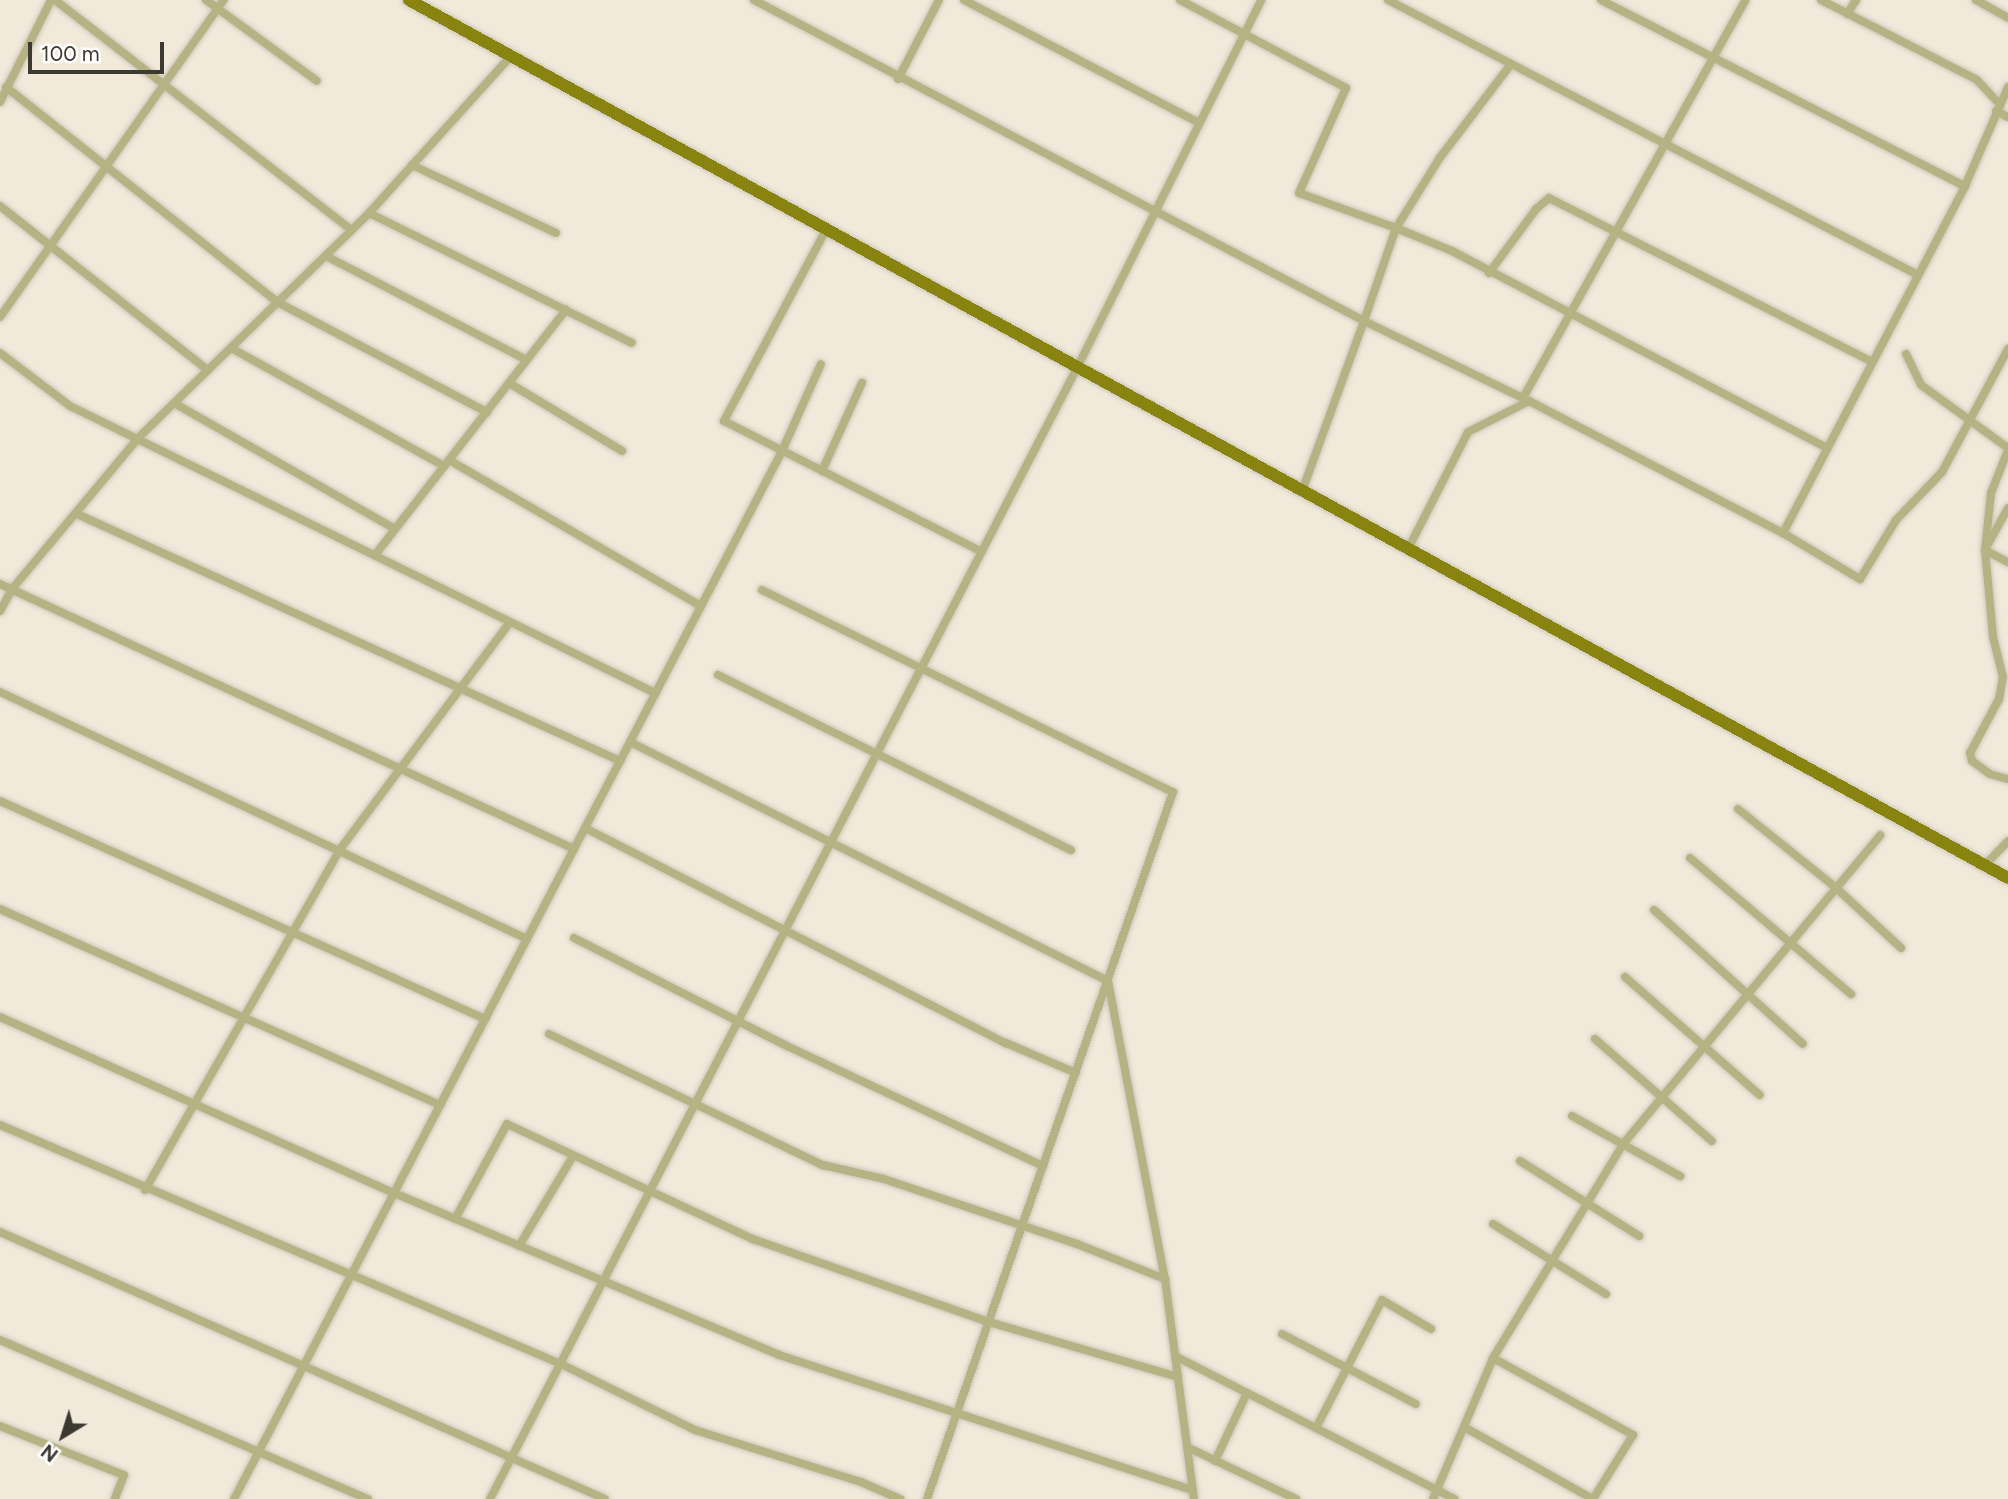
<!DOCTYPE html>
<style>
body{margin:0}
#map{position:relative;width:2008px;height:1499px;overflow:hidden;background:#f1eadb;font-family:Figtree,sans-serif}
div>[style]{position:absolute}
[style*='--x']{left:calc(var(--x)*1px);top:calc(var(--y)*1px);width:calc(var(--w)*1px);rotate:calc(var(--a)*1deg)}
.roads{filter:drop-shadow(0 0 2px #cdc7b9) drop-shadow(0 0 2px #cdc7b9)}
.street>*{height:8px;margin:-4px;padding:0 4px;transform-origin:4px;border-radius:4px;background:#b5b383}
.primary>*{height:12px;margin:-6px;padding:0 6px;transform-origin:6px;border-radius:6px;background:#898310}
span{translate:-50% -50%;white-space:nowrap;text-align:center;line-height:1.15;-webkit-text-stroke:5px #fff;paint-order:stroke}
.north{position:absolute;left:28px;top:1401px;width:70px;height:70px;-webkit-text-stroke:5px #fff;paint-order:stroke;rotate:218deg;font-size:19px;font-weight:700;line-height:28px;text-align:center;color:#3c3933}
.north::after{content:'';display:block;margin:auto;width:24px;height:32px;background:#3c3933;clip-path:polygon(50% 0,100% 100%,50% 72%,0 100%)}
.scale{position:absolute;left:28px;top:42px;width:136px;height:32px;box-sizing:border-box;border:4px solid #3c3933;border-top:0;padding-left:9px;font-size:21px;line-height:24px;white-space:nowrap;color:#3c3933;-webkit-text-stroke:5px #fff;paint-order:stroke}
</style>
<div id="map">
<div class="roads">
<div class="street">
<div style="--x:55;--y:0;--w:375;--a:37.8"></div>
<div style="--x:206;--y:0;--w:137;--a:36.1"></div>
<div style="--x:754;--y:0;--w:689;--a:27.75"></div>
<div style="--x:1364;--y:321;--w:179;--a:110"></div>
<div style="--x:964;--y:0;--w:265;--a:27.6"></div>
<div style="--x:1180;--y:0;--w:188;--a:27.9"></div>
<div style="--x:1346;--y:88;--w:115;--a:114.1"></div>
<div style="--x:1299;--y:193;--w:103;--a:19.8"></div>
<div style="--x:1396;--y:228;--w:98;--a:109"></div>
<div style="--x:1364;--y:321;--w:183;--a:25.9"></div>
<div style="--x:1529;--y:401;--w:286;--a:27.5"></div>
<div style="--x:1783;--y:533;--w:90;--a:30.9"></div>
<div style="--x:1860;--y:579;--w:69;--a:-58.6"></div>
<div style="--x:1896;--y:520;--w:66;--a:-46.2"></div>
<div style="--x:1942;--y:472;--w:140;--a:-61.8"></div>
<div style="--x:1388;--y:0;--w:597;--a:27.42"></div>
<div style="--x:1601;--y:0;--w:409;--a:27.1"></div>
<div style="--x:1821;--y:0;--w:175;--a:27.1"></div>
<div style="--x:1977;--y:80;--w:33;--a:47"></div>
<div style="--x:1976;--y:0;--w:37;--a:29"></div>
<div style="--x:1847;--y:14;--w:17;--a:-57"></div>
<div style="--x:1511;--y:64;--w:119;--a:127.2"></div>
<div style="--x:1439;--y:159;--w:81;--a:121.9"></div>
<div style="--x:1396;--y:228;--w:61;--a:22.3"></div>
<div style="--x:1452;--y:251;--w:424;--a:27.7"></div>
<div style="--x:898;--y:79;--w:89;--a:-62.6"></div>
<div style="--x:6;--y:87;--w:348;--a:38.4"></div>
<div style="--x:279;--y:303;--w:235;--a:27.7"></div>
<div style="--x:0;--y:102;--w:114;--a:-63.4"></div>
<div style="--x:1996;--y:111;--w:13;--a:27"></div>
<div style="--x:412;--y:165;--w:159;--a:25.3"></div>
<div style="--x:0;--y:206;--w:265;--a:38.3"></div>
<div style="--x:369;--y:213;--w:293;--a:26.3"></div>
<div style="--x:827;--y:228;--w:219;--a:118.1"></div>
<div style="--x:724;--y:421;--w:289;--a:26.9"></div>
<div style="--x:326;--y:256;--w:226;--a:27.4"></div>
<div style="--x:1489;--y:273;--w:79;--a:-53.7"></div>
<div style="--x:1536;--y:209;--w:17;--a:-40"></div>
<div style="--x:1549;--y:198;--w:362;--a:26.9"></div>
<div style="--x:0;--y:317;--w:388;--a:-54.8"></div>
<div style="--x:231;--y:348;--w:244;--a:29"></div>
<div style="--x:0;--y:353;--w:88;--a:37.1"></div>
<div style="--x:70;--y:406;--w:652;--a:26.13"></div>
<div style="--x:1906;--y:354;--w:34;--a:64"></div>
<div style="--x:1921;--y:385;--w:107;--a:35.9"></div>
<div style="--x:509;--y:383;--w:132;--a:31"></div>
<div style="--x:1523;--y:398;--w:456;--a:-60.8"></div>
<div style="--x:174;--y:403;--w:254;--a:29.7"></div>
<div style="--x:2008;--y:450;--w:46;--a:111.6"></div>
<div style="--x:1991;--y:493;--w:57;--a:96"></div>
<div style="--x:1985;--y:550;--w:87;--a:84.7"></div>
<div style="--x:1993;--y:637;--w:41;--a:76"></div>
<div style="--x:2003;--y:677;--w:22;--a:100"></div>
<div style="--x:1999;--y:699;--w:61;--a:118.2"></div>
<div style="--x:1970;--y:753;--w:8;--a:76"></div>
<div style="--x:1972;--y:761;--w:22;--a:36"></div>
<div style="--x:1990;--y:774;--w:19;--a:16"></div>
<div style="--x:449;--y:460;--w:291;--a:30.1"></div>
<div style="--x:822;--y:471;--w:97;--a:-65.6"></div>
<div style="--x:77;--y:514;--w:597;--a:24.46"></div>
<div style="--x:1783;--y:533;--w:392;--a:-62.3"></div>
<div style="--x:1965;--y:186;--w:108;--a:-66.5"></div>
<div style="--x:1988;--y:544;--w:41;--a:-60.9"></div>
<div style="--x:1409;--y:547;--w:129;--a:-62.8"></div>
<div style="--x:1468;--y:432;--w:68;--a:-26.9"></div>
<div style="--x:1985;--y:550;--w:26;--a:28"></div>
<div style="--x:375;--y:555;--w:311;--a:-52.1"></div>
<div style="--x:0;--y:584;--w:632;--a:24.78"></div>
<div style="--x:762;--y:590;--w:458;--a:26.2"></div>
<div style="--x:1173;--y:792;--w:749;--a:109.19"></div>
<div style="--x:0;--y:611;--w:25;--a:-61"></div>
<div style="--x:12;--y:589;--w:198;--a:-50.1"></div>
<div style="--x:139;--y:437;--w:321;--a:-44.2"></div>
<div style="--x:369;--y:213;--w:212;--a:-47.9"></div>
<div style="--x:718;--y:675;--w:394;--a:26.4"></div>
<div style="--x:0;--y:692;--w:582;--a:25.11"></div>
<div style="--x:630;--y:742;--w:534;--a:26.57"></div>
<div style="--x:1108;--y:981;--w:303;--a:79.2"></div>
<div style="--x:1165;--y:1279;--w:222;--a:82.5"></div>
<div style="--x:0;--y:801;--w:532;--a:24.2"></div>
<div style="--x:1738;--y:809;--w:124;--a:38.8"></div>
<div style="--x:1835;--y:887;--w:90;--a:42.7"></div>
<div style="--x:585;--y:828;--w:473;--a:27.1"></div>
<div style="--x:1006;--y:1043;--w:76;--a:23.2"></div>
<div style="--x:1690;--y:858;--w:211;--a:40.2"></div>
<div style="--x:1985;--y:865;--w:33;--a:-46"></div>
<div style="--x:0;--y:909;--w:482;--a:24"></div>
<div style="--x:1654;--y:910;--w:200;--a:42"></div>
<div style="--x:574;--y:938;--w:239;--a:26.9"></div>
<div style="--x:787;--y:1046;--w:283;--a:25.1"></div>
<div style="--x:1625;--y:977;--w:179;--a:41.2"></div>
<div style="--x:0;--y:1017;--w:432;--a:24.1"></div>
<div style="--x:394;--y:1193;--w:418;--a:22.8"></div>
<div style="--x:779;--y:1355;--w:435;--a:18.1"></div>
<div style="--x:549;--y:1034;--w:304;--a:25.6"></div>
<div style="--x:823;--y:1165;--w:63;--a:12.9"></div>
<div style="--x:884;--y:1179;--w:204;--a:18.6"></div>
<div style="--x:1077;--y:1244;--w:95;--a:21.7"></div>
<div style="--x:1595;--y:1039;--w:155;--a:41.1"></div>
<div style="--x:1572;--y:1116;--w:124;--a:29.1"></div>
<div style="--x:0;--y:1125;--w:610;--a:23.08"></div>
<div style="--x:561;--y:1364;--w:149;--a:26.2"></div>
<div style="--x:695;--y:1430;--w:174;--a:17.4"></div>
<div style="--x:861;--y:1482;--w:43;--a:23.6"></div>
<div style="--x:1520;--y:1161;--w:141;--a:32.2"></div>
<div style="--x:145;--y:1190;--w:394;--a:-60.2"></div>
<div style="--x:341;--y:848;--w:282;--a:-53.2"></div>
<div style="--x:455;--y:1219;--w:108;--a:-61.3"></div>
<div style="--x:507;--y:1124;--w:272;--a:25.1"></div>
<div style="--x:753;--y:1239;--w:250;--a:19.4"></div>
<div style="--x:989;--y:1322;--w:197;--a:16.2"></div>
<div style="--x:1493;--y:1224;--w:133;--a:31.8"></div>
<div style="--x:0;--y:1232;--w:661;--a:23.81"></div>
<div style="--x:519;--y:1246;--w:105;--a:-59"></div>
<div style="--x:1282;--y:1334;--w:151;--a:27.6"></div>
<div style="--x:0;--y:1340;--w:401;--a:23.4"></div>
<div style="--x:1175;--y:1356;--w:314;--a:27.1"></div>
<div style="--x:1493;--y:1358;--w:160;--a:28.8"></div>
<div style="--x:1633;--y:1435;--w:75;--a:122"></div>
<div style="--x:0;--y:1426;--w:133;--a:21.6"></div>
<div style="--x:124;--y:1475;--w:26;--a:111"></div>
<div style="--x:1464;--y:1427;--w:148;--a:29.2"></div>
<div style="--x:1316;--y:1428;--w:144;--a:-62.7"></div>
<div style="--x:1382;--y:1300;--w:57;--a:30.6"></div>
<div style="--x:1187;--y:1447;--w:121;--a:25.5"></div>
<div style="--x:1215;--y:1461;--w:75;--a:-64.8"></div>
<div style="--x:234;--y:1499;--w:1183;--a:-62.39"></div>
<div style="--x:782;--y:451;--w:95;--a:-65.9"></div>
<div style="--x:490;--y:1499;--w:1276;--a:-62.57"></div>
<div style="--x:1078;--y:366;--w:409;--a:-63.4"></div>
<div style="--x:1433;--y:1499;--w:153;--a:-66.9"></div>
<div style="--x:1493;--y:1358;--w:250;--a:-58.7"></div>
<div style="--x:1623;--y:1144;--w:402;--a:-50.2"></div>
</div>
<div class="primary">
<div style="--x:409;--y:0;--w:1824;--a:28.77"></div>
</div>
</div>
<div class="north">N</div>
<div class="scale">100 m</div>
</div>
